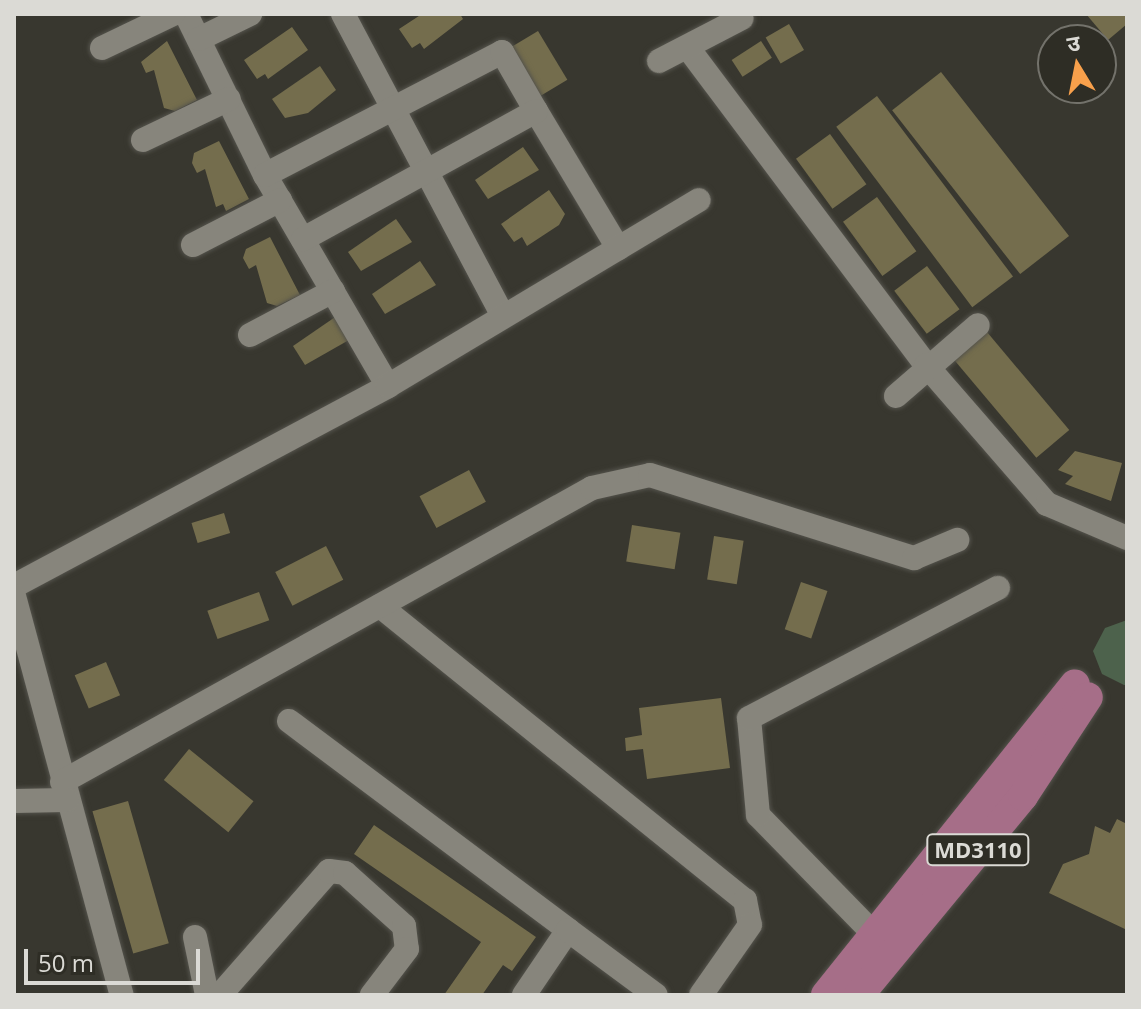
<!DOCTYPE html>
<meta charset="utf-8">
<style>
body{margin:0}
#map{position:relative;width:1141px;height:1009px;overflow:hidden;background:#38372f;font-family:"Open Sans","Noto Sans Devanagari",sans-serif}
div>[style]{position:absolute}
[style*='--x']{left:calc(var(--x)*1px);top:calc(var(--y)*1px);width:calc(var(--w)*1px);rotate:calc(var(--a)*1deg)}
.green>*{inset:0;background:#4d624c}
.building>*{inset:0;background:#746d4d;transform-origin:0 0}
.roads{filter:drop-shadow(0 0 2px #54534c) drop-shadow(0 0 2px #54534c)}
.minor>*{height:24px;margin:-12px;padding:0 12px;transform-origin:12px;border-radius:12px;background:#87857c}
.major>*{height:30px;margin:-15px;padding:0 15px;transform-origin:15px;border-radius:15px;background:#a66e88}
span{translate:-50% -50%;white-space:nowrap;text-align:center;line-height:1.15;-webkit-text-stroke:7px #2e2d25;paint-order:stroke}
.shield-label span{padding:2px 6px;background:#2e2d25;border:2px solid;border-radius:6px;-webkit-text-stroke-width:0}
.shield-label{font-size:22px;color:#dbdad5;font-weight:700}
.frame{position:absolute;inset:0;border:16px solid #dbdad5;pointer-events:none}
.north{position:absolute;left:1037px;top:24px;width:80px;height:80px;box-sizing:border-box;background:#2e2d25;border:2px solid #73726b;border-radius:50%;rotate:350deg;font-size:22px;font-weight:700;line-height:32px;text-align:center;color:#dbdad5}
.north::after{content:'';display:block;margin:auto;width:28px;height:36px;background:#f8a04b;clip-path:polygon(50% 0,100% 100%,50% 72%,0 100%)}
.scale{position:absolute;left:24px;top:949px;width:176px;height:36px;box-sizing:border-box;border:4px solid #dbdad5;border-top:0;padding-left:10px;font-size:24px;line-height:28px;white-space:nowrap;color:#dbdad5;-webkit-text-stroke:6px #2e2d25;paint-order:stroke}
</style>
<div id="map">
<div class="green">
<div style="clip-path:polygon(1127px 620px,1127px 685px,1124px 685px,1102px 674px,1093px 651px,1105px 628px)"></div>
</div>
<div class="building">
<div style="clip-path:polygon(422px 14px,460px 14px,463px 19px,424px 49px,420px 43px,412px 48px,399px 29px)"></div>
<div style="clip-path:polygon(1086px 14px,1127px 14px,1127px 24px,1108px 40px)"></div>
<div style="left:789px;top:24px;width:30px;height:27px;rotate:60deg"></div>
<div style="clip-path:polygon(292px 27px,308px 50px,268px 79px,265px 74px,257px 79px,244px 60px)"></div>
<div style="left:538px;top:31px;width:57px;height:34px;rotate:59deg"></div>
<div style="clip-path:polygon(167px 41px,197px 100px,175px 111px,164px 108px,154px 70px,146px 73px,141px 62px)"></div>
<div style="left:761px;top:41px;width:20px;height:35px;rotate:57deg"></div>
<div style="clip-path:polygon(320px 66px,336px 90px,308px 113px,285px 118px,272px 99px)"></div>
<div style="left:941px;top:72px;width:208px;height:62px;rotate:52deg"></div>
<div style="left:877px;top:96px;width:226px;height:51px;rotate:53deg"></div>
<div style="left:830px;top:134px;width:62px;height:42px;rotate:54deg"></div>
<div style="clip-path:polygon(219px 141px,249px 199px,226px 211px,223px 204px,216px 207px,205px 169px,197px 173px,192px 163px,194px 153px)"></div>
<div style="clip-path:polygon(523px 147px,539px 170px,488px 199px,475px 180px)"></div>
<div style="clip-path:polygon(549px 190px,565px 214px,559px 225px,527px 246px,522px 237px,514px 242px,501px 224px)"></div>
<div style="left:877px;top:197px;width:67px;height:42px;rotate:54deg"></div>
<div style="clip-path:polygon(396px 219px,412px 242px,361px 271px,348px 252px)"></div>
<div style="clip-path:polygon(270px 237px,300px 295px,277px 306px,267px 303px,256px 265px,249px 269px,243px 258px,246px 249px)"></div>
<div style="clip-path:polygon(420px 261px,436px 285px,385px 314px,372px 294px)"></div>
<div style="left:927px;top:266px;width:54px;height:41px;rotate:53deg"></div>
<div style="clip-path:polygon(341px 313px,356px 336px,305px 365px,293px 346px)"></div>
<div style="left:987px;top:332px;width:128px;height:43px;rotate:50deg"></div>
<div style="clip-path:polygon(1075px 451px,1122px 463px,1111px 501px,1065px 484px,1073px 476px,1058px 470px)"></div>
<div style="left:469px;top:470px;width:36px;height:56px;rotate:62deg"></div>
<div style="left:224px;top:513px;width:21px;height:34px;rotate:73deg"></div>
<div style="left:632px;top:525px;width:49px;height:37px;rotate:9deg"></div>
<div style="left:714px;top:536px;width:30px;height:44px;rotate:9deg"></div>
<div style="left:326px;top:546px;width:38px;height:57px;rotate:63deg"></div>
<div style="left:801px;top:582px;width:28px;height:50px;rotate:19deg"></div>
<div style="left:259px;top:592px;width:30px;height:55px;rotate:70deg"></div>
<div style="left:106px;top:662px;width:36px;height:34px;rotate:67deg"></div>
<div style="clip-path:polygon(721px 698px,730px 768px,647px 779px,643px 749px,626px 751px,625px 738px,642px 735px,639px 708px)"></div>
<div style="left:189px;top:749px;width:83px;height:40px;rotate:39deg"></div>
<div style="left:128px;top:801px;width:148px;height:37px;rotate:74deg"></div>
<div style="clip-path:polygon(1117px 819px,1127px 824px,1127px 930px,1049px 893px,1063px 864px,1089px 854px,1095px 826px,1110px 833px)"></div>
<div style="clip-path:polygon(374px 825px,536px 937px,512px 971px,503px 965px,482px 995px,444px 995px,481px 942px,354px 854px)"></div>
</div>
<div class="roads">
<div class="minor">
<div style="--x:186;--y:14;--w:179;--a:63.9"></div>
<div style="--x:265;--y:175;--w:244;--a:59.8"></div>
<div style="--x:343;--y:14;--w:340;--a:62.1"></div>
<div style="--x:199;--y:39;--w:57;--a:-26.1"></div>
<div style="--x:102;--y:48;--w:79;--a:-25.6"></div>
<div style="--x:688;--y:48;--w:396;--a:53.1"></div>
<div style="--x:926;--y:365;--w:184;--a:49"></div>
<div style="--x:1047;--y:504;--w:87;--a:23"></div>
<div style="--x:659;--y:61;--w:93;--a:-27.4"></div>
<div style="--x:536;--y:111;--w:160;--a:59.1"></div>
<div style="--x:143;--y:140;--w:95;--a:-25.5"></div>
<div style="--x:265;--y:175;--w:267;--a:-27.4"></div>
<div style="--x:502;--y:52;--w:68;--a:60"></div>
<div style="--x:536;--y:111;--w:266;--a:151.2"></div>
<div style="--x:193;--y:245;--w:98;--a:-27.3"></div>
<div style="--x:250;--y:335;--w:94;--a:-27.9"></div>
<div style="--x:896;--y:396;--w:108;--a:-40.9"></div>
<div style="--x:14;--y:586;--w:424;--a:-28.1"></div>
<div style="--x:388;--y:386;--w:362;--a:-30.9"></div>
<div style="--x:14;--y:596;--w:413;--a:74.9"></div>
<div style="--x:380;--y:606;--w:469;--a:38.9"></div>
<div style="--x:745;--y:900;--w:25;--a:79"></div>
<div style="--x:750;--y:925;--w:85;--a:125"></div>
<div style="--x:289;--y:721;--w:349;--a:36.8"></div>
<div style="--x:62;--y:782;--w:606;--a:-29.02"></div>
<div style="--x:592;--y:488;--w:59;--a:-12.6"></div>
<div style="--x:650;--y:475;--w:277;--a:17.5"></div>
<div style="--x:914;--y:558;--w:47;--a:-22.7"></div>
<div style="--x:14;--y:801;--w:53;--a:-1.1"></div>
<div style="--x:874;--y:934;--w:166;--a:-134.3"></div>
<div style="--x:758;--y:815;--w:97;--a:-95.3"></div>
<div style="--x:749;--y:718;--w:281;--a:-27.6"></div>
<div style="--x:195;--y:937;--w:59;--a:78.3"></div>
<div style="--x:220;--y:995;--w:165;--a:-48.7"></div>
<div style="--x:329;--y:871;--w:16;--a:7"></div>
<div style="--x:345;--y:873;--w:79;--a:41.9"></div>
<div style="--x:404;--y:926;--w:23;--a:83"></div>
<div style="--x:407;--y:949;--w:58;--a:127.3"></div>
<div style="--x:524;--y:995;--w:78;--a:-55.9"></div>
<div style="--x:568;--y:930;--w:109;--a:36.5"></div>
</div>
<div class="major">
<div style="--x:826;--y:995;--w:398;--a:-51.3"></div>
<div style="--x:859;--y:995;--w:258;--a:-50.5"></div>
<div style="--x:1023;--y:796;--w:118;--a:-56.7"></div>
</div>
</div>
<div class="shield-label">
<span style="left:978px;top:850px">MD3110</span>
</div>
<div class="frame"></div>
<div class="north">उ</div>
<div class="scale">50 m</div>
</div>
